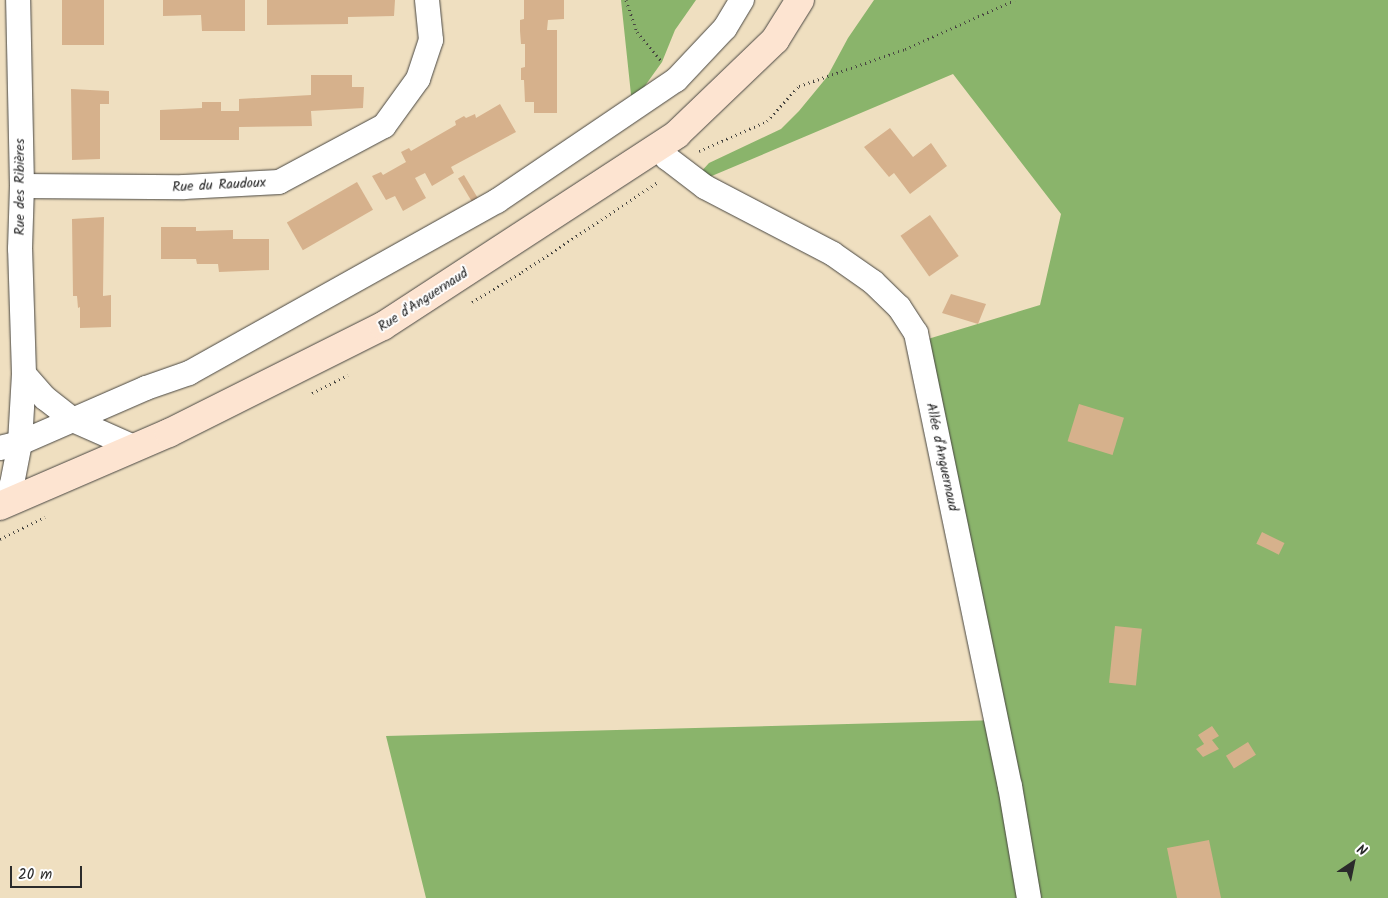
<!DOCTYPE html>
<meta charset="utf-8">
<style>
body{margin:0}
#map{position:relative;width:1388px;height:898px;overflow:hidden;background:#efdfc0;font-family:Kalam,sans-serif}
div>[style]{position:absolute}
[style*='--x']{left:calc(var(--x)*1px);top:calc(var(--y)*1px);width:calc(var(--w)*1px);rotate:calc(var(--a)*1deg)}
.forest>*{inset:0;background:#8ab46b}
.building>*{inset:0;background:#d6b18c;transform-origin:0 0}
.path>*{height:3px;margin-top:-1.5px;transform-origin:0;background:repeating-linear-gradient(90deg,#484641 0 1px,transparent 0 5px)}
.roads{filter:drop-shadow(0 0 1px #484641) drop-shadow(0 0 1px #484641)}
.street>*{height:24px;margin:-12px;padding:0 12px;transform-origin:12px;border-radius:12px;background:#fff}
.secondary>*{height:28px;margin:-14px;padding:0 14px;transform-origin:14px;border-radius:14px;background:#fde4d1}
span{translate:-50% -50%;white-space:nowrap;text-align:center;line-height:1.15;-webkit-text-stroke:4px #fff;paint-order:stroke}
.street-label{font-size:14px;color:#2b2b2b}
.north{position:absolute;left:1328px;top:838px;width:50px;height:50px;-webkit-text-stroke:4px #fff;paint-order:stroke;rotate:34deg;font-size:14px;font-weight:700;line-height:20px;text-align:center;color:#2b2b2b}
.north::after{content:'';display:block;margin:auto;width:18px;height:22px;background:#2b2b2b;clip-path:polygon(50% 0,100% 100%,50% 72%,0 100%)}
.scale{position:absolute;left:10px;top:866px;width:72px;height:22px;box-sizing:border-box;border:2px solid #2b2b2b;border-top:0;padding-left:6px;font-size:15px;line-height:18px;white-space:nowrap;color:#2b2b2b;-webkit-text-stroke:4px #fff;paint-order:stroke}
</style>
<div id="map">
<div class="forest">
<div style="clip-path:polygon(621px 0,696px 0,675px 30px,662px 62px,632px 104px)"></div>
<div style="clip-path:polygon(874px 0,1388px 0,1388px 898px,426px 898px,386px 736px,1000px 720px,908px 345px,1040px 305px,1061px 214px,953px 74px,688px 186px,709px 163px,781px 129px,799px 111px,827px 77px,848px 38px)"></div>
</div>
<div class="building">
<div style="left:62px;top:0;width:42px;height:45px"></div>
<div style="clip-path:polygon(163px 0,245px 0,245px 31px,202px 31px,201px 15px,163px 16px)"></div>
<div style="clip-path:polygon(267px 0,395px 0,394px 16px,348px 17px,348px 24px,267px 25px)"></div>
<div style="clip-path:polygon(524px 0,564px 0,564px 19px,548px 20px,547px 30px,557px 30px,557px 113px,534px 113px,534px 102px,525px 102px,524px 80px,521px 80px,521px 68px,525px 67px,525px 44px,521px 44px,520px 31px,520px 20px,524px 19px)"></div>
<div style="clip-path:polygon(311px 75px,352px 75px,352px 87px,364px 87px,363px 108px,311px 111px,312px 126px,239px 127px,239px 140px,160px 140px,160px 110px,202px 108px,202px 102px,221px 102px,221px 111px,239px 111px,239px 99px,311px 95px)"></div>
<div style="clip-path:polygon(71px 89px,109px 91px,109px 104px,100px 104px,100px 159px,72px 160px)"></div>
<div style="clip-path:polygon(500px 104px,516px 132px,451px 167px,454px 173px,432px 186px,425px 173px,415px 178px,426px 198px,403px 211px,395px 196px,386px 200px,372px 176px,381px 172px,383px 175px,406px 162px,401px 152px,409px 148px,411px 151px,456px 125px,455px 121px,464px 116px,466px 118px,475px 114px,476px 118px)"></div>
<div style="clip-path:polygon(890px 128px,913px 157px,931px 143px,947px 166px,910px 194px,894px 173px,889px 177px,864px 147px)"></div>
<div style="left:464px;top:175px;width:27px;height:7px;rotate:59deg"></div>
<div style="left:357px;top:182px;width:32px;height:81px;rotate:60deg"></div>
<div style="left:930px;top:215px;width:50px;height:36px;rotate:55deg"></div>
<div style="clip-path:polygon(104px 217px,103px 296px,111px 295px,111px 327px,80px 328px,80px 307px,78px 308px,77px 296px,73px 296px,72px 219px)"></div>
<div style="clip-path:polygon(161px 227px,196px 227px,196px 231px,233px 230px,233px 239px,269px 239px,269px 270px,219px 272px,218px 264px,197px 264px,196px 259px,161px 259px)"></div>
<div style="clip-path:polygon(951px 294px,986px 304px,978px 324px,942px 313px)"></div>
<div style="left:1079px;top:404px;width:47px;height:39px;rotate:17deg"></div>
<div style="left:1262px;top:532px;width:25px;height:13px;rotate:26deg"></div>
<div style="left:1115px;top:626px;width:27px;height:57px;rotate:6deg"></div>
<div style="clip-path:polygon(1212px 726px,1219px 736px,1212px 740px,1219px 749px,1203px 757px,1196px 749px,1204px 744px,1198px 735px)"></div>
<div style="left:1248px;top:742px;width:15px;height:26px;rotate:58deg"></div>
<div style="clip-path:polygon(1209px 840px,1221px 898px,1177px 898px,1167px 848px)"></div>
</div>
<div class="path">
<div style="--x:626;--y:0;--w:34;--a:71"></div>
<div style="--x:637;--y:32;--w:38;--a:50"></div>
<div style="--x:699;--y:151;--w:74;--a:-23.8"></div>
<div style="--x:767;--y:121;--w:47;--a:-47.6"></div>
<div style="--x:799;--y:86;--w:112;--a:-19.2"></div>
<div style="--x:905;--y:49;--w:120;--a:-24"></div>
<div style="--x:472;--y:302;--w:58;--a:-31"></div>
<div style="--x:522;--y:272;--w:163;--a:-33.5"></div>
<div style="--x:312;--y:393;--w:40;--a:-26.6"></div>
<div style="--x:0;--y:539;--w:50;--a:-26.1"></div>
</div>
<div class="roads">
<div class="street">
<div style="--x:658;--y:147;--w:14;--a:51"></div>
<div style="--x:667;--y:158;--w:48;--a:37.3"></div>
<div style="--x:705;--y:187;--w:144;--a:27.6"></div>
<div style="--x:833;--y:254;--w:49;--a:35"></div>
<div style="--x:873;--y:282;--w:36;--a:44"></div>
<div style="--x:899;--y:307;--w:31;--a:57"></div>
<div style="--x:916;--y:333;--w:463;--a:78.3"></div>
<div style="--x:1010;--y:786;--w:114;--a:80.4"></div>
<div style="--x:22;--y:186;--w:162;--a:0.4"></div>
<div style="--x:184;--y:187;--w:95;--a:-3"></div>
<div style="--x:279;--y:182;--w:119;--a:-28.1"></div>
<div style="--x:384;--y:126;--w:58;--a:-54.1"></div>
<div style="--x:418;--y:79;--w:41;--a:-71.6"></div>
<div style="--x:431;--y:40;--w:40;--a:-95.7"></div>
<div style="--x:24;--y:374;--w:32;--a:49"></div>
<div style="--x:45;--y:398;--w:36;--a:38"></div>
<div style="--x:73;--y:420;--w:67;--a:23.9"></div>
<div style="--x:0;--y:448;--w:21;--a:-14"></div>
<div style="--x:20;--y:443;--w:137;--a:-23.6"></div>
<div style="--x:146;--y:388;--w:46;--a:-19.2"></div>
<div style="--x:189;--y:373;--w:353;--a:-29.2"></div>
<div style="--x:497;--y:201;--w:216;--a:-34.1"></div>
<div style="--x:676;--y:80;--w:71;--a:-46.7"></div>
<div style="--x:725;--y:28;--w:33;--a:-59"></div>
<div style="--x:4;--y:504;--w:22;--a:-68"></div>
<div style="--x:12;--y:484;--w:42;--a:-79"></div>
<div style="--x:20;--y:443;--w:69;--a:-86.7"></div>
<div style="--x:24;--y:374;--w:125;--a:-91.8"></div>
<div style="--x:20;--y:249;--w:63;--a:-88.2"></div>
<div style="--x:22;--y:186;--w:186;--a:-91.2"></div>
</div>
<div class="secondary">
<div style="--x:0;--y:506;--w:184;--a:-23.4"></div>
<div style="--x:169;--y:433;--w:239;--a:-26.6"></div>
<div style="--x:383;--y:326;--w:351;--a:-33.1"></div>
<div style="--x:677;--y:134;--w:136;--a:-43.8"></div>
<div style="--x:775;--y:40;--w:47;--a:-58"></div>
</div>
</div>
<div class="street-label">
<span style="left:219px;top:185px;rotate:-3deg">Rue du Raudoux</span>
<span style="left:20px;top:187px;rotate:-90deg">Rue des Ribières</span>
<span style="left:423px;top:300px;rotate:-33deg">Rue d'Anguernaud</span>
<span style="left:942px;top:457px;rotate:78deg">Allée d'Anguernaud</span>
</div>
<div class="north">N</div>
<div class="scale">20 m</div>
</div>
